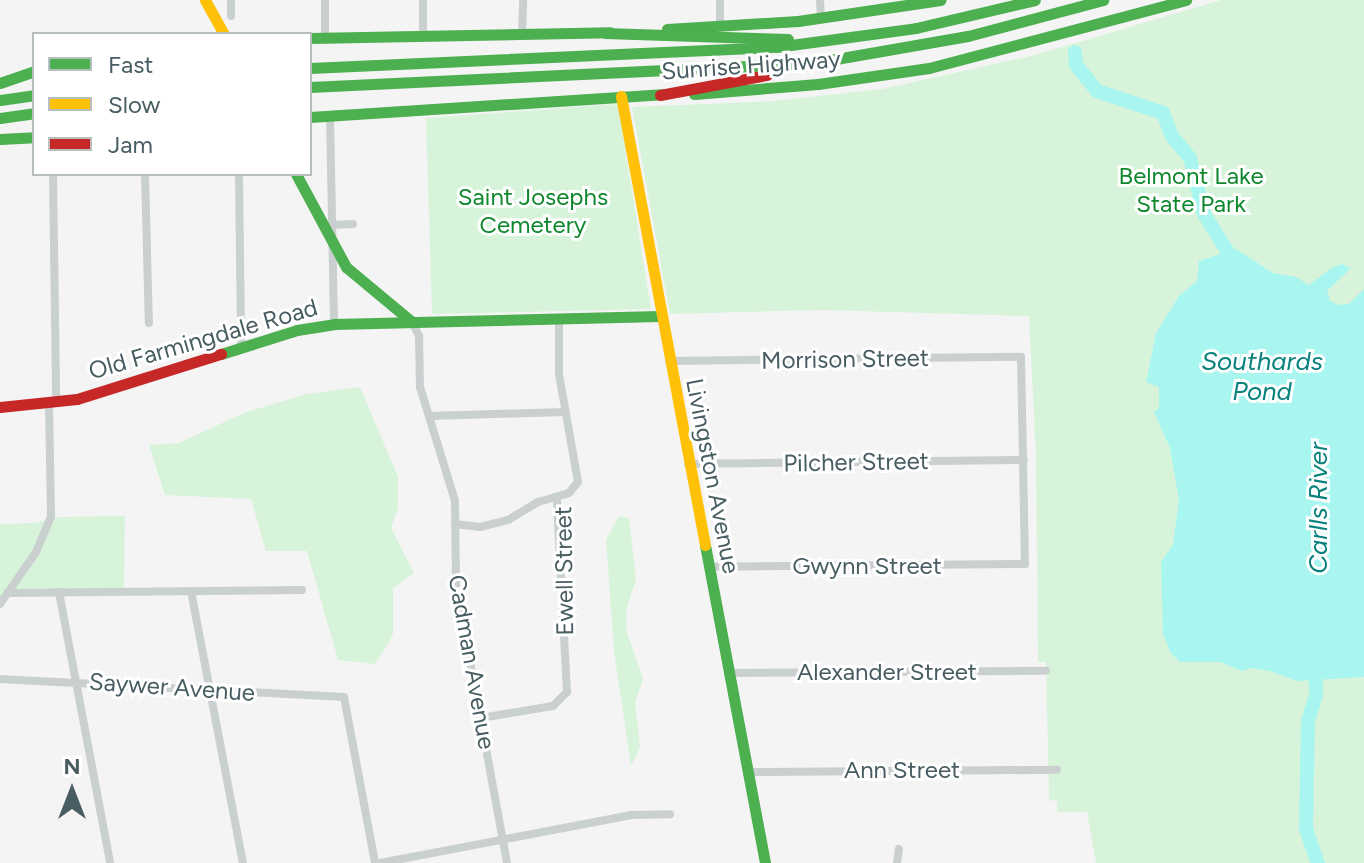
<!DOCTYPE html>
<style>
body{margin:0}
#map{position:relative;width:1364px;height:863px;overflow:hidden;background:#f4f4f4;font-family:Figtree,sans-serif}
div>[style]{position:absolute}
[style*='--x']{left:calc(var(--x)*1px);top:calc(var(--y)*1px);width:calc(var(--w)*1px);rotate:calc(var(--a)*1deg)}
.green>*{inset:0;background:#d7f4db}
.water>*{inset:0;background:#a9f5f0}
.river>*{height:14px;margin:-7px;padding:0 7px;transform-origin:7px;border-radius:7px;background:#a9f5f0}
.street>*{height:8px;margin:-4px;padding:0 4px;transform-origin:4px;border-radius:4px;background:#cacfd0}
.fast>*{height:11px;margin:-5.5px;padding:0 5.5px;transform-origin:5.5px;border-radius:5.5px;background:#4caf50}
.slow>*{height:11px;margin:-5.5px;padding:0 5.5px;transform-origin:5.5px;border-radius:5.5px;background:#ffc107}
.jam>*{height:11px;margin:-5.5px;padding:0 5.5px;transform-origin:5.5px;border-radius:5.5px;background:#c62828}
span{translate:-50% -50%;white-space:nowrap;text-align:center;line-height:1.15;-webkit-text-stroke:6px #fff;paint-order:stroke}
.street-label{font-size:24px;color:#485d62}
.park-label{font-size:24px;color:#0f872d}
.water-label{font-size:26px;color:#06817c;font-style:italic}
.legend{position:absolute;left:32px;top:32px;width:280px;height:144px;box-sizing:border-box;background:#fff;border:2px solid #b6bec0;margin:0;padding:10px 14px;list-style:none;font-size:24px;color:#485d62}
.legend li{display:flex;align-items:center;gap:16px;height:40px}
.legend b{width:40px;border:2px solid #b6bec0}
.north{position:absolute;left:32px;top:751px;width:80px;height:80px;-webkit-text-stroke:6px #fff;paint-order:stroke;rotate:0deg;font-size:22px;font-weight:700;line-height:32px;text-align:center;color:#485d62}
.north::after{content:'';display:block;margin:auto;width:28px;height:36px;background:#485d62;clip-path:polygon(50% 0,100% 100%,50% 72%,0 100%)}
</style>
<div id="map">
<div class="green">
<div style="clip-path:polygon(1221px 0,1364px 0,1364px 863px,1096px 863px,1087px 812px,1057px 812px,1057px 801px,1049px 800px,1046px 662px,1038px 662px,1036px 457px,1029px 316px,823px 310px,670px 314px,632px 107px,774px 101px,882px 89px,1035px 55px)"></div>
<div style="clip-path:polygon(618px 104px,651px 309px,432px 314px,426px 118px)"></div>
<div style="clip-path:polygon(360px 387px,398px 477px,398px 508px,391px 528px,414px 573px,393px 588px,393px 635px,375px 664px,338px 660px,307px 551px,266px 551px,251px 499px,165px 495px,149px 445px,179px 443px,246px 412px,307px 394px)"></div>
<div style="clip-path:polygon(125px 516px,124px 589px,6px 589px,0 598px,0 524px,36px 523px,57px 517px)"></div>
<div style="clip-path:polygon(619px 516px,629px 518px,636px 579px,626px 610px,627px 632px,643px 679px,635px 703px,640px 747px,631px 766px,614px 651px,606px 540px)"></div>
</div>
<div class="water">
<div style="clip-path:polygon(1236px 249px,1273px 273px,1296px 277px,1309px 285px,1333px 267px,1342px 264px,1351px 268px,1327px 291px,1330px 301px,1338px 305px,1349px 304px,1364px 289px,1364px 677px,1297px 681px,1270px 671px,1251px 668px,1242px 671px,1220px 662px,1180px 662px,1170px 652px,1163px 634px,1161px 562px,1173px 545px,1179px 500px,1170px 448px,1154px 412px,1159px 408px,1159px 387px,1146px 382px,1148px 373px,1156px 333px,1179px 296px,1197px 281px,1199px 261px)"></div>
</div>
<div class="river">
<div style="--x:1075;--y:52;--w:13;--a:86"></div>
<div style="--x:1076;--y:65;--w:33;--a:51"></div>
<div style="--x:1097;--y:91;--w:70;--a:18.4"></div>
<div style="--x:1163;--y:113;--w:25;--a:69"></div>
<div style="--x:1172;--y:136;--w:28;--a:51"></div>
<div style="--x:1190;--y:158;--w:58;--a:76"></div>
<div style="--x:1204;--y:214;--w:64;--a:57.8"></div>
<div style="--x:1316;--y:665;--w:30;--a:90"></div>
<div style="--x:1316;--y:695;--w:27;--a:107"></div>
<div style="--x:1308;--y:721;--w:108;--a:91.1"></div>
<div style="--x:1306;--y:829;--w:36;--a:71"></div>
</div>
<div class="street">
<div style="--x:231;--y:0;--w:16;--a:90"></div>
<div style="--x:325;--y:0;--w:37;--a:90"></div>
<div style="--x:423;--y:0;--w:36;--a:90"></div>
<div style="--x:720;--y:0;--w:27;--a:90"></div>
<div style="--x:820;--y:0;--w:18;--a:87"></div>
<div style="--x:522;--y:35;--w:35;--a:-88"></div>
<div style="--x:330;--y:115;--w:209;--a:88.9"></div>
<div style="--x:53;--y:174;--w:227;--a:89.2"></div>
<div style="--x:145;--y:174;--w:149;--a:88.5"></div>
<div style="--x:239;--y:174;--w:173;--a:89.3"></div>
<div style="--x:332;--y:225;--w:21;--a:-3"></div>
<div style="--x:412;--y:322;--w:16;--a:63"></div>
<div style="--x:419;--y:336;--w:51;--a:88.9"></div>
<div style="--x:420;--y:387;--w:119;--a:72.9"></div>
<div style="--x:455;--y:501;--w:84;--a:89.3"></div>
<div style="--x:456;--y:585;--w:283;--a:79.6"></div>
<div style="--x:669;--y:361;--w:352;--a:-0.7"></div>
<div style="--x:1021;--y:357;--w:207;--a:88.9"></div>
<div style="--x:1025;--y:564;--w:317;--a:179.5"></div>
<div style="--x:429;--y:416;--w:137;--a:-1.7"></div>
<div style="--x:688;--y:464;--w:336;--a:-0.7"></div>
<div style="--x:455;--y:524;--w:25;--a:7"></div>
<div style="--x:480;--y:527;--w:29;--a:-14"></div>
<div style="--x:508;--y:520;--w:35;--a:-31"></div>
<div style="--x:538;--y:502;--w:32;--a:-16"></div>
<div style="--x:569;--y:493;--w:14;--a:-51"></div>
<div style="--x:578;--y:482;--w:110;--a:-100"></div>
<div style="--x:559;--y:374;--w:56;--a:-90"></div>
<div style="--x:191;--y:591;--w:277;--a:79.2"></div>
<div style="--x:59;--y:592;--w:276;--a:79.3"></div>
<div style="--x:7;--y:593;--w:295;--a:-0.6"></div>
<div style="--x:0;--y:604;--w:63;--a:-55.3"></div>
<div style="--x:36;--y:552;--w:38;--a:-67"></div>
<div style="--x:51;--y:517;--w:115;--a:-91"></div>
<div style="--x:728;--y:673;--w:318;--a:-0.4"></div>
<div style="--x:0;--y:679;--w:344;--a:3"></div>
<div style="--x:344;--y:697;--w:169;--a:79.4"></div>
<div style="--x:481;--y:718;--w:73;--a:-9.5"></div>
<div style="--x:553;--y:706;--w:20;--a:-45"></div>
<div style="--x:567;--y:692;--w:194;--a:-93"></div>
<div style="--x:748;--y:772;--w:309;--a:-0.4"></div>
<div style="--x:380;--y:863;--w:256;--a:-10.8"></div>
<div style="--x:631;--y:815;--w:39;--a:-1"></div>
<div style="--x:897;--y:863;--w:14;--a:-82"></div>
</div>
<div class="fast">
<div style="--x:667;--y:29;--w:131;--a:-3.5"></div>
<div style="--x:798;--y:21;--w:144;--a:-8.4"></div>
<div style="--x:605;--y:33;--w:183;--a:1.9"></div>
<div style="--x:310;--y:38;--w:300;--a:-1.1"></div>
<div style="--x:310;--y:68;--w:466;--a:-2.6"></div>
<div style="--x:776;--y:47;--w:141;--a:-7.7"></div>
<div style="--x:916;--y:28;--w:122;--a:-13.2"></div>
<div style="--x:0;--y:83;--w:36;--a:-19"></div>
<div style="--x:310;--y:87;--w:504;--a:-2.73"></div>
<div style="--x:813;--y:63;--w:157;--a:-9.9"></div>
<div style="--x:968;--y:36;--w:140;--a:-14.9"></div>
<div style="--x:694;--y:94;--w:124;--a:-4.6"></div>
<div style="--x:818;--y:84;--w:112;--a:-8.2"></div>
<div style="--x:929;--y:68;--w:266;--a:-14.8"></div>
<div style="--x:0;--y:100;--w:34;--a:-8"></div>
<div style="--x:310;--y:117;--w:356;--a:-3.7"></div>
<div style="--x:0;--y:118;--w:34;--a:-8"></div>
<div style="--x:0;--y:139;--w:34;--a:-3"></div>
<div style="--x:296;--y:174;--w:106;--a:61.7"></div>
<div style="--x:346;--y:267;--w:86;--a:39.8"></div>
<div style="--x:221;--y:354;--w:80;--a:-17.5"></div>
<div style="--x:297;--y:330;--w:37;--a:-9"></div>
<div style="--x:334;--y:324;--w:326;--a:-1.4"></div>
<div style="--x:705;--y:545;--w:324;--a:79.3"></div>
</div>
<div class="slow">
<div style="--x:205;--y:0;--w:39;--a:61"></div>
<div style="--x:621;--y:96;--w:457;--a:79.4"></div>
</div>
<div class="jam">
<div style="--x:660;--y:95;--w:109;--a:-10.6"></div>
<div style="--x:0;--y:407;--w:77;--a:-5.9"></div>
<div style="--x:77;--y:399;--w:151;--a:-17.4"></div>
</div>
<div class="street-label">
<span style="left:751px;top:65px;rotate:-4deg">Sunrise Highway</span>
<span style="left:203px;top:339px;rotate:-16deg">Old Farmingdale Road</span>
<span style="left:845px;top:359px;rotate:-1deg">Morrison Street</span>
<span style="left:856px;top:462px;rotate:-1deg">Pilcher Street</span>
<span style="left:713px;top:476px;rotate:79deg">Livingston Avenue</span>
<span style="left:867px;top:566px">Gwynn Street</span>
<span style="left:564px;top:571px;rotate:-91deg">Ewell Street</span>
<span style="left:472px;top:662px;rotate:80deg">Cadman Avenue</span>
<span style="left:887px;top:672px">Alexander Street</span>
<span style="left:172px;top:687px;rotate:4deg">Saywer Avenue</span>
<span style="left:902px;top:770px">Ann Street</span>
</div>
<div class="park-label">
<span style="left:1191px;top:190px">Belmont Lake<br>State Park</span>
<span style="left:533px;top:211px">Saint Josephs<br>Cemetery</span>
</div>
<div class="water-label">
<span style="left:1262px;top:377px">Southards<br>Pond</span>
<span style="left:1319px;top:508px;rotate:-90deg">Carlls River</span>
</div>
<ul class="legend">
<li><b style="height:10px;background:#4caf50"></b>Fast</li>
<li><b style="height:10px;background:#ffc107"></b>Slow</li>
<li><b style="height:10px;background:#c62828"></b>Jam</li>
</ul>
<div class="north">N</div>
</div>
